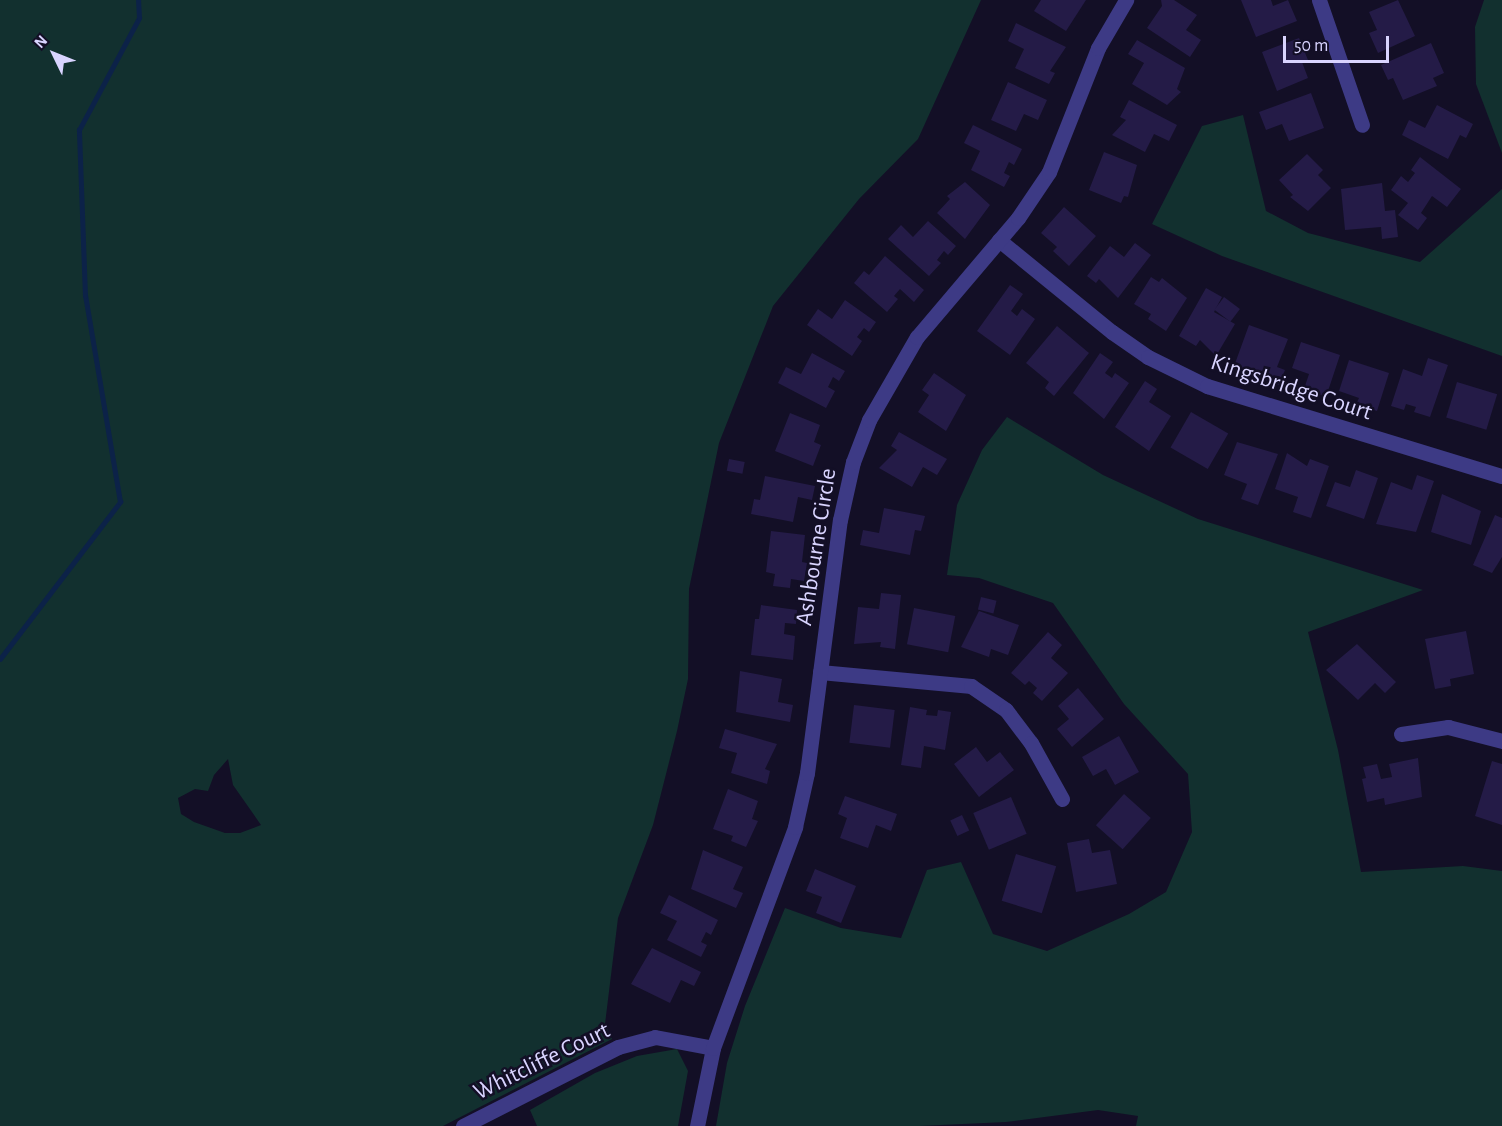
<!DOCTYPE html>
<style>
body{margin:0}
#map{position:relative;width:1502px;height:1126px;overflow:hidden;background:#130f26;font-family:"Alegreya Sans",sans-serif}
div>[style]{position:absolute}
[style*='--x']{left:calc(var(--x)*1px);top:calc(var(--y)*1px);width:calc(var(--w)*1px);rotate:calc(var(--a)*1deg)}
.green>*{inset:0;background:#12302f}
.stream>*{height:4.5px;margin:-2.25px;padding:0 2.25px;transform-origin:2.25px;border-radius:2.25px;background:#0c2248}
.building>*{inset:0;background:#241b47;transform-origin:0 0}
.minor>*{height:15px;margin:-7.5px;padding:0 7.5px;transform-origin:7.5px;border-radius:7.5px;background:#3d3a85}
span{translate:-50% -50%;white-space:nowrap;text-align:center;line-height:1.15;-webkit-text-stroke:5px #130f26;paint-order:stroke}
.street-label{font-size:24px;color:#d9d4ff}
.north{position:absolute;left:24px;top:24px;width:60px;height:60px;-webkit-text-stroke:4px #130f26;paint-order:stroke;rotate:313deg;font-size:16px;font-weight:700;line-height:24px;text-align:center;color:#d9d4ff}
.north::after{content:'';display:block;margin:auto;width:21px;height:27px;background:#d9d4ff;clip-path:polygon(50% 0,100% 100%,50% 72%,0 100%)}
.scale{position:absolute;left:1283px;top:36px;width:106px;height:27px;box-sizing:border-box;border:3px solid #d9d4ff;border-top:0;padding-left:8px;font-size:18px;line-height:21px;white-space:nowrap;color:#d9d4ff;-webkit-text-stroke:4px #130f26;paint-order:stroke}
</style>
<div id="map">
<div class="green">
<div style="clip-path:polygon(evenodd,0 0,981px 0,918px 139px,859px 199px,773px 306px,719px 443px,689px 589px,688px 679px,677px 731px,653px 825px,618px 918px,605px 1024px,612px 1039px,443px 1126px,0 1126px,0 0,228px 759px,233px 785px,261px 825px,240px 833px,225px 833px,194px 822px,181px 814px,178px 798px,195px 789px,208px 791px,214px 775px,228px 759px)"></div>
<div style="clip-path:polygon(1484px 0,1502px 0,1502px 153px,1476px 84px,1475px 27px)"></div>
<div style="clip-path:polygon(1243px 115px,1266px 211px,1308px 233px,1420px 262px,1502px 189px,1502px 356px,1222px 256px,1152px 224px,1202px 126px)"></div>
<div style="clip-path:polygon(1007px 417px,1103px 475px,1198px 519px,1423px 590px,1308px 632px,1338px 750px,1361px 872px,1463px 866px,1502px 871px,1502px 1126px,1136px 1126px,1138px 1116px,1098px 1110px,1006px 1122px,919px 1126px,716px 1126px,727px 1063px,745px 1006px,785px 908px,841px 928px,901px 938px,927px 870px,961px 862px,993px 934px,1047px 951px,1129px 914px,1166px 892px,1192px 832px,1188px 774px,1124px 704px,1053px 603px,979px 578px,947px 575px,957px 505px,982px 450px)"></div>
<div style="clip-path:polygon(677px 1049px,688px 1071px,678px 1126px,537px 1126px,530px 1110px,595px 1073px,637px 1056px)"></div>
</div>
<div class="stream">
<div style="--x:0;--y:659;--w:198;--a:-52.6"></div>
<div style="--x:120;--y:502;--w:209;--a:-99.6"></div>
<div style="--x:85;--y:296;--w:166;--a:-92.1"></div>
<div style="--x:79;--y:130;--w:127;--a:-61.8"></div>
<div style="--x:139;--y:18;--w:18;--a:-93"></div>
</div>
<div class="building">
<div style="clip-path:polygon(1041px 0,1086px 0,1066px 31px,1034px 11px)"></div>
<div style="clip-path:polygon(1161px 0,1174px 0,1197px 15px,1186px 30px,1201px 40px,1190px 57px,1147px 28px,1162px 6px)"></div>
<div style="clip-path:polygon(1241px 0,1271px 0,1273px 6px,1288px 0,1297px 21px,1256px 37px)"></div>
<div style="clip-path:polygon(1398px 0,1415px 36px,1378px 53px,1369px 33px,1377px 30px,1369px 12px)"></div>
<div style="clip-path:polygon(1016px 23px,1066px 47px,1050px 71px,1055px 73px,1049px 84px,1015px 68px,1024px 49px,1008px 41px)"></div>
<div style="clip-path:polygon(1299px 38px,1308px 60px,1302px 62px,1308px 78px,1277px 91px,1262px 52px)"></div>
<div style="clip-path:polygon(1137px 40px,1185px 68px,1177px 89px,1181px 92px,1167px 105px,1132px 84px,1144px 63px,1128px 54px)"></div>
<div style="clip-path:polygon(1431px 43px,1444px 73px,1433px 78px,1437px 86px,1403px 100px,1393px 78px,1388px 80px,1381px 65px)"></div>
<div style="clip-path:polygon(1008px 82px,1047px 100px,1038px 120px,1024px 114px,1016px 131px,991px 120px)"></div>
<div style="clip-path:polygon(1311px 93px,1324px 128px,1289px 141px,1282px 124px,1266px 130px,1259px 112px)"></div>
<div style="clip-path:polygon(1129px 100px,1177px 125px,1169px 141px,1154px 134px,1145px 152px,1112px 135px,1126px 120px,1120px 117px)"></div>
<div style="clip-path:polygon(1437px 105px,1473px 124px,1466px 138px,1460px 135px,1448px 159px,1402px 135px,1409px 120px,1425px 128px)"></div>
<div style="clip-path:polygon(973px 125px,1022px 149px,1014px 165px,1009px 162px,1004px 173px,1010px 176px,1004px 187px,971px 170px,980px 151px,964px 143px)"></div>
<div style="clip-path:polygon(1104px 152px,1137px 165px,1128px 197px,1124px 196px,1121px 203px,1089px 190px)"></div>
<div style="clip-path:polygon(1307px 154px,1323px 170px,1318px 175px,1331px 188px,1308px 211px,1290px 197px,1293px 195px,1279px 180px)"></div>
<div style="clip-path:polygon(1420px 157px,1461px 189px,1447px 207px,1432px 196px,1421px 213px,1427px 218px,1418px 230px,1398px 215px,1408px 203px,1391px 190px,1401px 176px,1408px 182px,1415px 173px,1411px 170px)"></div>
<div style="clip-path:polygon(965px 182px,990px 205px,965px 239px,937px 213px,950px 199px,947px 196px)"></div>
<div style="clip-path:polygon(1382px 183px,1385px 211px,1395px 210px,1398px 237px,1382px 239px,1381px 227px,1345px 230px,1341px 189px)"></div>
<div style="clip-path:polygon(1064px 207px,1096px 236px,1069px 266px,1053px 251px,1057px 247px,1041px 233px)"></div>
<div style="clip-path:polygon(928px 221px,956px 246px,948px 255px,944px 251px,937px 260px,941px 263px,929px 276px,888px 239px,901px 225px,913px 237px)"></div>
<div style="clip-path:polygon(1135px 243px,1151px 255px,1118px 298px,1099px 279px,1096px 283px,1087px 276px,1110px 246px,1124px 257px)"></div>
<div style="clip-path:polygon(885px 256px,924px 290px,914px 302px,900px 289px,894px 296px,898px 299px,887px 312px,854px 283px,864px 271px,869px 275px)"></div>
<div style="clip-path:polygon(1151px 277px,1159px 282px,1162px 278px,1187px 298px,1166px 331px,1148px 319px,1151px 314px,1134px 304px)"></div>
<div style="clip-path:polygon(1010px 285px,1023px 294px,1011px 311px,1017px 316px,1022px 309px,1035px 319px,1010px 355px,977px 331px)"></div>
<div style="clip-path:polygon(1206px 288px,1222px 297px,1214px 312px,1235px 324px,1216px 356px,1200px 340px,1196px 346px,1179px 336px)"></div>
<div style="left:1224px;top:297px;width:20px;height:16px;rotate:37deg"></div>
<div style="clip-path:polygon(845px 300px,876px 322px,869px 332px,864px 328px,857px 337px,862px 341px,852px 356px,807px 325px,818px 309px,832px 319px)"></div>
<div style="clip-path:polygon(1249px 325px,1288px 339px,1277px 367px,1285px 370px,1279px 385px,1233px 369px)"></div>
<div style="clip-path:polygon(1057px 326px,1089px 353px,1054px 396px,1045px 388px,1049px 382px,1026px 363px)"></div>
<div style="clip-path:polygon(1301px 342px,1340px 355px,1326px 397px,1304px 389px,1309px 374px,1292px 368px)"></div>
<div style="clip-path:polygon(812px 353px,845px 371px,839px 381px,833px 377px,828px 387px,835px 391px,826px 408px,778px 383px,786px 367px,801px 374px)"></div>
<div style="clip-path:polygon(1100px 353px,1113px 362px,1105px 373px,1112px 378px,1115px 373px,1129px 383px,1104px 419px,1073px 393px)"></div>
<div style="clip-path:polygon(1428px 358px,1448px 365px,1430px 417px,1414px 412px,1416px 407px,1406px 404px,1404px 410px,1391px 406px,1403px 369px,1422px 376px)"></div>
<div style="clip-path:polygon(1349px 360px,1389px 373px,1377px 411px,1356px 404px,1359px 398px,1339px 391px)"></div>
<div style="clip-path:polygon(934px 373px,966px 395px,946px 431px,918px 412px,929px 395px,922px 390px)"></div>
<div style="clip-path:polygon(1145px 381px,1157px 389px,1149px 402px,1171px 416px,1149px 451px,1115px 427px)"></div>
<div style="left:1457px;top:382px;width:42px;height:37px;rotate:17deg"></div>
<div style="left:1191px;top:412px;width:43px;height:41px;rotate:30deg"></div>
<div style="clip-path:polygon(790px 413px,820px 425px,814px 442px,821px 445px,813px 466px,775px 451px)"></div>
<div style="clip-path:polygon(899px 432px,947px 459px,937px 475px,923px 467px,912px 487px,879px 468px,897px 450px,891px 446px)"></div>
<div style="clip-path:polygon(1237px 442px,1278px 454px,1258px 505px,1241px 499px,1247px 484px,1224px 475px)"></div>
<div style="clip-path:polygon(1287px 453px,1307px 466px,1310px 459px,1329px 466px,1311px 518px,1293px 512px,1298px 497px,1275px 489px)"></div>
<div style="left:729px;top:459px;width:16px;height:12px;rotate:11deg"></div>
<div style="clip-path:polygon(1356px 470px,1378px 478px,1364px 519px,1326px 506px,1335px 482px,1350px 487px)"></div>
<div style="clip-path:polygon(1417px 475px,1434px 481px,1416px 532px,1376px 524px,1391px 482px,1412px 490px)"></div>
<div style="clip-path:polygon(765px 476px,815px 486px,812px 500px,798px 497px,793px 522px,751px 514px,754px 499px,760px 500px)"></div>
<div style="clip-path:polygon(1442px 494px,1481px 511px,1471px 545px,1431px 532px)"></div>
<div style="clip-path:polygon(884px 508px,925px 516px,921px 531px,915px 530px,910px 555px,860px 545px,863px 530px,879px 533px)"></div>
<div style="clip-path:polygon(1495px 515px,1502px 518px,1502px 557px,1492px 573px,1473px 565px)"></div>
<div style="clip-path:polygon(771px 531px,805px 535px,802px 562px,807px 563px,804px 581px,791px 579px,790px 588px,773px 586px,775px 574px,766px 572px)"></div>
<div style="clip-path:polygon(881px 593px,901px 595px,895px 649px,880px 647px,881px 642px,854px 644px,858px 607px,879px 609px)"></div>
<div style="left:981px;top:597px;width:16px;height:13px;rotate:14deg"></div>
<div style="clip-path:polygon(761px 605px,797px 610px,796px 624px,785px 623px,784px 634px,795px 636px,793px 660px,751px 655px,755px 619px,759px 619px)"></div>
<div style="left:914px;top:608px;width:42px;height:37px;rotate:11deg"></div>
<div style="clip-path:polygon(979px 611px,1019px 625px,1008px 655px,991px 649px,989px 657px,961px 647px)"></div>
<div style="clip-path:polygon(1466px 631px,1474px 674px,1450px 679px,1451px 686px,1435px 689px,1425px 639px)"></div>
<div style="clip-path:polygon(1048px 632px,1062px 645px,1051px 658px,1068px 673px,1042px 701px,1033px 693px,1037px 688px,1029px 681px,1025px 685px,1011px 673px)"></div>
<div style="clip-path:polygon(1357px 644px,1396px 682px,1385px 693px,1375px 683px,1358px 700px,1326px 670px)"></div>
<div style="clip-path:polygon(740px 671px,782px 679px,778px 702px,793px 705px,790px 722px,736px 712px)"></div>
<div style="clip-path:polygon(1078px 688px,1104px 719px,1072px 747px,1057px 729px,1069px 719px,1058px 706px)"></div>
<div style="left:854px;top:705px;width:41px;height:38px;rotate:7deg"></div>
<div style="clip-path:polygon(910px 707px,927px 710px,926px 715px,937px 716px,938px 710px,951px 712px,945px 750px,924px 746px,921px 768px,901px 765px)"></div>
<div style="clip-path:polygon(725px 729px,777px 744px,765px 769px,770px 771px,767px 784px,731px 773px,737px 753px,719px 748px)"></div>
<div style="clip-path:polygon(1119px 736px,1139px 772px,1115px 785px,1106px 769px,1093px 776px,1082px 757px)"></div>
<div style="clip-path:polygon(976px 747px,987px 762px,1000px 752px,1014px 770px,979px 797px,954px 764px)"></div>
<div style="clip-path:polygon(1418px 758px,1422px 797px,1385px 805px,1384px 798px,1367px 802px,1362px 779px,1366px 778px,1363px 767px,1377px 764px,1381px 779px,1392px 777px,1389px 764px)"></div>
<div style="clip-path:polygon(1492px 761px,1502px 764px,1502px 825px,1475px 816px)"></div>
<div style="clip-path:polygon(728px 789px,758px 801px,752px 819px,758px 821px,746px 847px,731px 841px,733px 836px,713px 829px)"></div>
<div style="left:1124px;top:794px;width:36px;height:42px;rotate:42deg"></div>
<div style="clip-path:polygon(845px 796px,897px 814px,891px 831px,876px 825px,868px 848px,840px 838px,847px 818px,838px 814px)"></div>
<div style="left:1011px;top:797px;width:40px;height:41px;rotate:67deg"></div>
<div style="left:962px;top:815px;width:17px;height:13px;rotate:65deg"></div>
<div style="clip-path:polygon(1089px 839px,1092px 853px,1110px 850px,1117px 884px,1076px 892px,1067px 843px)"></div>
<div style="clip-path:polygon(703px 850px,743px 867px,733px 889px,743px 893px,736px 908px,691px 889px)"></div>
<div style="left:1016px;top:854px;width:42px;height:49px;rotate:17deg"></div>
<div style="clip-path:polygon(815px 869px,856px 886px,841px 923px,816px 913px,822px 897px,806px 891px)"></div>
<div style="clip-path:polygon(669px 895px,718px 920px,711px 935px,706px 932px,701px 942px,707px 945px,701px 957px,667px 940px,677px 921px,660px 913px)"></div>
<div style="clip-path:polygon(652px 948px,701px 972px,694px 986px,681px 980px,670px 1003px,631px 984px)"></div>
</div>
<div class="minor">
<div style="--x:1319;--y:0;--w:132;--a:71"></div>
<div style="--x:999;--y:240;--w:146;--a:39.2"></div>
<div style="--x:1112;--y:332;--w:44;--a:34.8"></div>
<div style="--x:1148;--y:357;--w:66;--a:26.2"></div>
<div style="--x:1207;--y:386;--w:308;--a:17"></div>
<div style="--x:820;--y:672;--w:152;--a:5.3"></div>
<div style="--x:971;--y:686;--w:42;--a:34.4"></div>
<div style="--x:1006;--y:710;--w:41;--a:52.9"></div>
<div style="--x:1031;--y:743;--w:64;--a:61"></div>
<div style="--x:1401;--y:734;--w:48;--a:-8.5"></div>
<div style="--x:1448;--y:727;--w:56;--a:14.5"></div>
<div style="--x:463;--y:1126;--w:174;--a:-27"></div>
<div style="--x:618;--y:1047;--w:38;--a:-15"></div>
<div style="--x:655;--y:1037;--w:59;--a:10.7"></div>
<div style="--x:697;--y:1126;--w:80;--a:-78.4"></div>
<div style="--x:713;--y:1048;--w:236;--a:-69.6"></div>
<div style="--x:795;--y:827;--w:55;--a:-77.5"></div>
<div style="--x:807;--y:773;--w:255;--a:-82.6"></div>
<div style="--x:840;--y:520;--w:59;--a:-77.4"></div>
<div style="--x:853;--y:462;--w:45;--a:-69.1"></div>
<div style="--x:869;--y:420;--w:96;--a:-60"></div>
<div style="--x:917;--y:337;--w:156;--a:-49.7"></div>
<div style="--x:1018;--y:218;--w:55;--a:-56"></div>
<div style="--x:1049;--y:172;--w:133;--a:-68.4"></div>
<div style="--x:1098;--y:48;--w:56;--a:-59.7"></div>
</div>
<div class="street-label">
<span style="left:1291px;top:388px;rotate:18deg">Kingsbridge Court</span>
<span style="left:817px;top:547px;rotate:-81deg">Ashbourne Circle</span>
<span style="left:542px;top:1062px;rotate:-26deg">Whitcliffe Court</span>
</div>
<div class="north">N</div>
<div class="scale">50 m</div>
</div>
